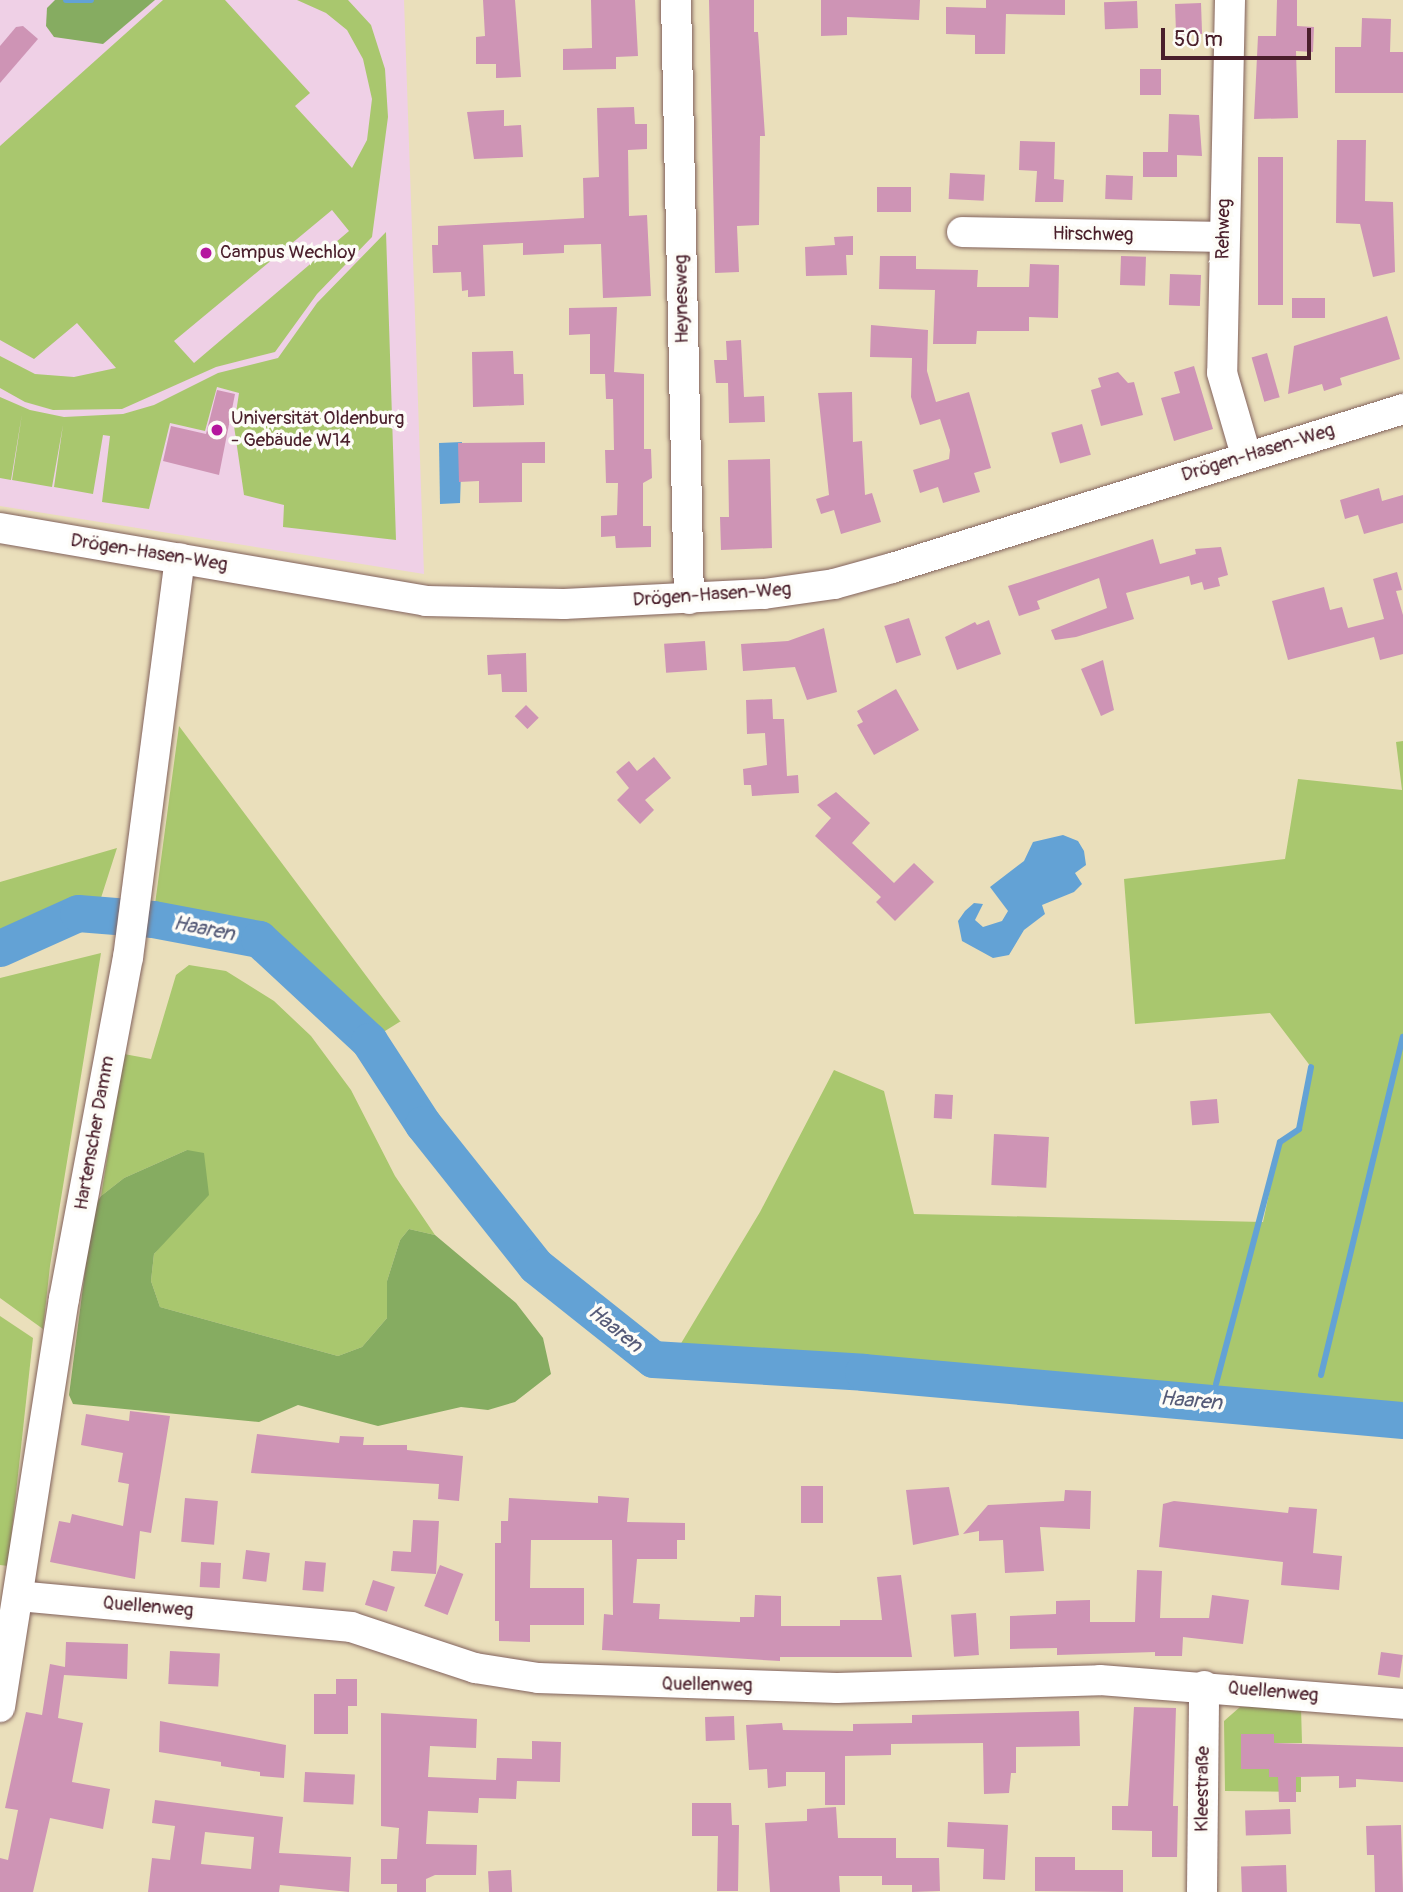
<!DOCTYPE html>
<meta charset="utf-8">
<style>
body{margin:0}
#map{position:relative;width:1403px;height:1892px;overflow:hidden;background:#eadfbb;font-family:Pangolin,sans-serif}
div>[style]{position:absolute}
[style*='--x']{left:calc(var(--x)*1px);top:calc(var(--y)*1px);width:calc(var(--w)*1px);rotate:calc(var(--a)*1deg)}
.built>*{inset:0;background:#efd0e6}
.green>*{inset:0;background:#a9c76e}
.forest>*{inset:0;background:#86ac61}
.water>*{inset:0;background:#63a2d5}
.stream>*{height:6px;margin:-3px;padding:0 3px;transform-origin:3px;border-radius:3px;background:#63a2d5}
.river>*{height:37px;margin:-18.5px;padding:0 18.5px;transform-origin:18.5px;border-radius:18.5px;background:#63a2d5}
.building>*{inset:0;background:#ce94b5;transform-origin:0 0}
.roads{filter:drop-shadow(0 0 2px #82625d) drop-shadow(0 0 2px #82625d)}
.minor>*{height:30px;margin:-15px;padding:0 15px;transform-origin:15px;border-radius:15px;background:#fff}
.dots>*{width:19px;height:19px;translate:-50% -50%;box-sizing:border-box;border:4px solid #fdfcf7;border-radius:50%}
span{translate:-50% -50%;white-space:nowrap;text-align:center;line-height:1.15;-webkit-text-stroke:7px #fdfcf7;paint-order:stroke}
.street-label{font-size:19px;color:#4a1f2b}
.poi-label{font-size:19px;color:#4a1f2b}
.left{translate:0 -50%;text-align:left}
.water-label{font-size:21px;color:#555a77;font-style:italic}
.scale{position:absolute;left:1161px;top:28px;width:150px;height:32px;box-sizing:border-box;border:4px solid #4a1f2b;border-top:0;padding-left:9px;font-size:21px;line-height:24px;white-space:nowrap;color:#4a1f2b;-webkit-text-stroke:5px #fdfcf7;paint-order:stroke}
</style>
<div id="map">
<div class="built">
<div style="clip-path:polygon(0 0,404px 0,424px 574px,0 506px)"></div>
</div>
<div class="green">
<div style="clip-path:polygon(evenodd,163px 0,225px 0,310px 93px,295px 106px,352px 168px,367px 140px,372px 99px,363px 59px,347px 30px,326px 13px,297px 0,348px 0,371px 25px,385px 69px,388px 117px,372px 237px,317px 294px,275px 352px,216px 367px,122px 409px,53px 410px,25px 402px,0 388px,0 356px,35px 374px,74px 377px,116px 368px,77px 323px,34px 359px,0 340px,0 146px,163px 0,332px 210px,349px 231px,194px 363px,174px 341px,332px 210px)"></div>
<div style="clip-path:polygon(386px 232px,396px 540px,283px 527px,284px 505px,244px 495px,234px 426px,239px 393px,217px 387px,205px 431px,170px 423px,149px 509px,102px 502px,110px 436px,103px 435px,93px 494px,54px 487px,63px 425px,52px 487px,12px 480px,22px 414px,11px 480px,0 478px,0 397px,30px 410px,64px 417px,123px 414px,154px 405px,218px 373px,278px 358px,317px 303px)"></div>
<div style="clip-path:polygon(179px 726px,400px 1021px,401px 1021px,369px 1041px,259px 939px,153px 919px)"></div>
<div style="clip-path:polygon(1403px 741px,1403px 1420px,671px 1360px,760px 1212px,834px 1070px,884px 1091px,914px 1214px,1263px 1222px,1280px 1142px,1299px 1129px,1311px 1067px,1270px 1013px,1135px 1024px,1124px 879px,1285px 859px,1298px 779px,1402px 790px,1396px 742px)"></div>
<div style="clip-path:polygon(117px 848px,100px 901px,52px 908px,0 932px,0 882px)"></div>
<div style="clip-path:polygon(101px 953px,50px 1266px,43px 1329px,0 1298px,0 978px)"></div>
<div style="clip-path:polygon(189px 965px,226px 971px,274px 1001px,311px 1036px,351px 1090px,395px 1176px,435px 1235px,409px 1229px,400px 1240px,387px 1281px,387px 1318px,362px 1347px,338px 1356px,160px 1307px,151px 1281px,154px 1254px,179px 1224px,187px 1150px,124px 1178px,101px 1196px,124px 1054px,151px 1059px,176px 975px)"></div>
<div style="clip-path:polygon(0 1316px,33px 1338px,8px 1566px,0 1565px)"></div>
<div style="clip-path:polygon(1248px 1697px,1301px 1707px,1302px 1743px,1274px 1743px,1242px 1769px,1269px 1769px,1269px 1777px,1301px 1777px,1301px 1792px,1225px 1791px,1224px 1721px,1240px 1707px,1248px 1707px)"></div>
</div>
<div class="forest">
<div style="clip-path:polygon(55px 0,155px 0,103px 44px,54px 37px,46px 26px,47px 8px)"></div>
<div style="clip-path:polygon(187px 1150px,204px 1153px,209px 1195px,154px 1254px,151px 1281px,160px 1307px,338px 1356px,362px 1347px,387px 1318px,387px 1281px,400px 1240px,409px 1229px,435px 1235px,516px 1303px,543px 1338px,551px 1374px,515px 1402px,488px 1410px,461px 1407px,378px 1426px,298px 1405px,259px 1422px,73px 1404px,69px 1395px,93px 1209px,101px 1196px,124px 1178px)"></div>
</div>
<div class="water">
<div style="clip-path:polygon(462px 442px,460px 503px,440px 504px,439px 443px)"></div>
<div style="clip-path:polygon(1063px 835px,1078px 841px,1084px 851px,1086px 865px,1075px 873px,1082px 884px,1074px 892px,1042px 905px,1045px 914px,1024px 930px,1009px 955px,993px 958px,962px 941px,958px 921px,965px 911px,974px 903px,983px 904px,975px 920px,983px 927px,1002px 921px,1008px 911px,990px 887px,1024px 861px,1033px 842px)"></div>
</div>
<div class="stream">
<div style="--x:66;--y:0;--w:25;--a:0"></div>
<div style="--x:1321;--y:1375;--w:348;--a:-76.4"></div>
<div style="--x:1216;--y:1384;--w:250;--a:-75.2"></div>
<div style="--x:1280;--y:1142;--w:23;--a:-34"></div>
<div style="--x:1299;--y:1129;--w:63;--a:-79"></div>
</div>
<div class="river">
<div style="--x:0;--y:948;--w:85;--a:-24.2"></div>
<div style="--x:78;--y:913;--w:75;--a:4.6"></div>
<div style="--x:153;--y:919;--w:108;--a:10.7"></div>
<div style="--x:259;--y:939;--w:150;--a:42.8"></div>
<div style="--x:369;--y:1041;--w:99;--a:57"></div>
<div style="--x:423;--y:1124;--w:181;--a:51.5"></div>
<div style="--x:536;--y:1266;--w:149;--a:38.5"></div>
<div style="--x:653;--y:1359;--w:210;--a:3.5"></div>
<div style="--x:863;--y:1372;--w:542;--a:5.08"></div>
</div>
<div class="building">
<div style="clip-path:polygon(483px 0,515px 0,521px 77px,496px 78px,496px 64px,476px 64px,476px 37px,485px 36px)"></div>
<div style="clip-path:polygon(591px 0,635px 0,638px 56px,616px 57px,616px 69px,563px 70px,563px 49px,592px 48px)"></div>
<div style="clip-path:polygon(709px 0,754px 0,754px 32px,758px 32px,765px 136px,760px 136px,759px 225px,737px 226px,739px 272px,715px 273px)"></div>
<div style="clip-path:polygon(821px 0,920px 0,919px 20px,847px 17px,847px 35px,821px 36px)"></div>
<div style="clip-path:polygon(986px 0,1065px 0,1065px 15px,1006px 14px,1005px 54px,975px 54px,975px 35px,946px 34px,946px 7px,986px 8px)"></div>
<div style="clip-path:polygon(1277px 0,1297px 0,1297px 26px,1314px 27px,1313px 52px,1296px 51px,1298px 118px,1254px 119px,1258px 36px,1276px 36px)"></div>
<div style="left:1137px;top:1px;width:27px;height:33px;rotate:88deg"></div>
<div style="left:1201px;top:3px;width:31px;height:26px;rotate:88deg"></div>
<div style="clip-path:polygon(1362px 18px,1391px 19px,1390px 52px,1403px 52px,1403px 93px,1335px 93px,1335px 47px,1361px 47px)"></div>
<div style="clip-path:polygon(23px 26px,38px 39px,0 83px,0 46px,16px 27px)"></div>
<div style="left:1140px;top:69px;width:21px;height:26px"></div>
<div style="clip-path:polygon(634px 107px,635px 124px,647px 124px,647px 149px,628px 150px,629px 216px,647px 215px,651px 296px,603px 298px,601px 244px,564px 245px,564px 253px,523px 255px,523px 243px,483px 245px,485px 296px,468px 297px,468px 290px,462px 291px,461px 272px,433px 273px,432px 245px,438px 245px,438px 226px,584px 218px,583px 178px,599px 177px,597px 108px)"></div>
<div style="clip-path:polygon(504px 110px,504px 126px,521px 125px,523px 157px,474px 159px,467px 112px)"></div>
<div style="clip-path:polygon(1169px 114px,1199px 115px,1202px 156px,1177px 155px,1177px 177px,1143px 177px,1143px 152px,1168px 152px)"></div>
<div style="clip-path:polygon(1337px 140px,1366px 140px,1365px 201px,1393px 202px,1395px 272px,1373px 277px,1360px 224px,1336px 223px)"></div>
<div style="clip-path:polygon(1020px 141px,1055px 142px,1054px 179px,1064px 180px,1063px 202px,1035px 202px,1037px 171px,1019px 170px)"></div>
<div style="left:1258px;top:157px;width:25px;height:148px"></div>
<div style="left:950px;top:173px;width:35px;height:26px;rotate:3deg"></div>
<div style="left:1106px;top:175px;width:27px;height:24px;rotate:2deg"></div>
<div style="left:877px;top:187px;width:34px;height:25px"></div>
<div style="clip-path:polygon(853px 236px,853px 255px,846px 255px,847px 275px,806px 276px,805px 247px,835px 245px,834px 237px)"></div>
<div style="clip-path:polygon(880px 256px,916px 256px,916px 269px,978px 270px,977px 287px,1029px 287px,1030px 264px,1059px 265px,1058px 318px,1029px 317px,1029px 331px,977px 331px,976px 344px,933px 344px,935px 290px,879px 289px)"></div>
<div style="left:1121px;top:256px;width:25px;height:29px;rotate:2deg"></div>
<div style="left:1170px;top:274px;width:31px;height:31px;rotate:2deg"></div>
<div style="left:1292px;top:298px;width:33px;height:20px"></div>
<div style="clip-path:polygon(617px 307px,614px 372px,644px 374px,644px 449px,651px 449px,652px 478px,643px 483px,643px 526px,651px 526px,651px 547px,616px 548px,615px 536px,601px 537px,601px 516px,617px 515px,618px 483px,606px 483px,605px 450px,614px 450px,613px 399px,606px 399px,605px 374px,590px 374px,590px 334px,569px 335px,569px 308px)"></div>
<div style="clip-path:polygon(1387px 316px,1400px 359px,1340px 378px,1342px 385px,1324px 391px,1322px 384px,1288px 394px,1294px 346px)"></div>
<div style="clip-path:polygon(871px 325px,928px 330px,927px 371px,936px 402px,969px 392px,991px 468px,974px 473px,980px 492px,943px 503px,938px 487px,920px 493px,913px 470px,949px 459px,950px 450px,940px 419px,920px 425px,911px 397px,912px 358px,870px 357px)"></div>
<div style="clip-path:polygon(741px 340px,744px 397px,764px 396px,765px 422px,729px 423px,728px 383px,716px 383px,714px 360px,727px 360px,726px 341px)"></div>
<div style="clip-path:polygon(513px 351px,514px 374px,523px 374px,524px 405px,473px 407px,472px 352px)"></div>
<div style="left:1267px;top:353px;width:46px;height:16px;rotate:74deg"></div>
<div style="clip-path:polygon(1194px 366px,1213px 429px,1174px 441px,1161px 398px,1180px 393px,1174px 372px)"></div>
<div style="clip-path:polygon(1118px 372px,1128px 383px,1134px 382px,1143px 415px,1101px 426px,1091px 390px,1101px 387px,1098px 378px)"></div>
<div style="clip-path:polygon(217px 390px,235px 394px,219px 475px,163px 461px,171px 426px,206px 434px)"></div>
<div style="clip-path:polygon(852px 392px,853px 442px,862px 441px,865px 495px,872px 493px,881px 522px,841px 534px,834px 510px,821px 514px,816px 499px,829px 495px,818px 393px)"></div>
<div style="left:1082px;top:424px;width:32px;height:32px;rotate:74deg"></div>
<div style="clip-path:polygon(545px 442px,545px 463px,522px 463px,522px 502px,479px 503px,479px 481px,459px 482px,458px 443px)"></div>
<div style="clip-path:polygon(770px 459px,772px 548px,721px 550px,720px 517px,729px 517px,728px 460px)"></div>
<div style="clip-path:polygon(1379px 488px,1382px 501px,1403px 495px,1403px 523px,1364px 534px,1358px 515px,1345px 519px,1340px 500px)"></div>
<div style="clip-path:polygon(1153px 539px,1160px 564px,1196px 554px,1195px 549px,1221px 547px,1228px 575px,1218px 578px,1220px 586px,1204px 590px,1202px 582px,1191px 585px,1189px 576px,1126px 593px,1134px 619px,1076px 637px,1055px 640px,1051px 630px,1107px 608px,1099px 578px,1037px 601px,1040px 609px,1019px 616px,1008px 586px)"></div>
<div style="clip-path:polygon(1397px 572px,1402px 590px,1396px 591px,1403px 615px,1403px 654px,1380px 660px,1374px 637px,1288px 660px,1272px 601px,1324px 587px,1330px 610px,1342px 607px,1348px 628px,1384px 619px,1373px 579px)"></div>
<div style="left:909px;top:618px;width:39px;height:26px;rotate:72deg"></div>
<div style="clip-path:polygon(989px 620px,1001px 654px,957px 670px,945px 637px,975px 622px,977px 625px)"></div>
<div style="clip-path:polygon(824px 628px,837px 692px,807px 700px,795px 667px,743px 671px,741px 644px,788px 641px)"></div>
<div style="left:705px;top:641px;width:29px;height:41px;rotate:86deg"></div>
<div style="clip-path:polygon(526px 653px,527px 692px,502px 692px,501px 674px,488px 675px,487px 655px)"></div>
<div style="clip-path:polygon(1103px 660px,1114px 710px,1101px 716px,1081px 669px)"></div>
<div style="clip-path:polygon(896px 689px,919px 730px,874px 755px,857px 725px,863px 722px,857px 711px)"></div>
<div style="clip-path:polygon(772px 699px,773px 719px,784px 719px,787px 776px,798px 775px,799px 793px,752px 796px,751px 785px,744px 785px,743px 769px,767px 765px,765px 733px,747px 734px,746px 700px)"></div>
<div style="left:526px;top:705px;width:18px;height:16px;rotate:45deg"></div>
<div style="clip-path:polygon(654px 757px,671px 778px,645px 800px,654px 810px,640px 824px,617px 800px,629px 788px,616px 772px,629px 761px,637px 771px)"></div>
<div style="clip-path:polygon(836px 792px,870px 823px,852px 843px,894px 883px,914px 863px,934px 882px,895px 921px,876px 902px,881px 897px,815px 836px,831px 818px,817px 805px)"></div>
<div style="left:935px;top:1094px;width:18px;height:24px;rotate:3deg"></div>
<div style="left:1217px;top:1099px;width:24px;height:27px;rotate:85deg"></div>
<div style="left:994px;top:1134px;width:55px;height:51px;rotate:3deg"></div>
<div style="clip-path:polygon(130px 1411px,170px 1416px,151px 1533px,140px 1531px,135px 1579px,50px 1562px,59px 1521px,70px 1523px,72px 1514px,123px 1526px,129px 1484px,118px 1482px,123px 1453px,81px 1445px,86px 1414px,129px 1421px)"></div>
<div style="clip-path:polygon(257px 1434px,339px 1443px,340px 1436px,364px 1437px,363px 1445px,407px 1445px,407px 1450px,463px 1456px,459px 1501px,438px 1499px,439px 1484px,251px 1473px)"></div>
<div style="left:801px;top:1486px;width:22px;height:37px"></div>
<div style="clip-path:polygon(949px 1487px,959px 1535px,913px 1545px,906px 1490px)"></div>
<div style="clip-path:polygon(1065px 1490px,1091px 1491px,1090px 1529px,1040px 1527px,1044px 1571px,1005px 1573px,1003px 1540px,979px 1541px,979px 1531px,963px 1534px,988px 1505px,1064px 1501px)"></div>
<div style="clip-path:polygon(598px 1496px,629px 1498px,627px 1522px,685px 1523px,685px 1540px,677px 1540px,677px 1559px,637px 1559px,633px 1603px,660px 1604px,659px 1619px,740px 1622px,740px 1617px,754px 1617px,755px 1595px,781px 1596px,781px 1626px,840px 1626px,840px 1620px,882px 1620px,877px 1577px,901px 1575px,912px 1657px,780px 1657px,780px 1661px,602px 1650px,604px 1614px,613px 1615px,612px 1540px,531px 1540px,530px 1588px,584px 1588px,584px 1625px,530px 1625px,530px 1642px,499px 1641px,499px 1621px,495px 1621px,495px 1543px,501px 1543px,501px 1521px,508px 1521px,509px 1498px,598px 1503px)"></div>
<div style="left:185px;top:1498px;width:33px;height:44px;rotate:5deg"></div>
<div style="clip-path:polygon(1174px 1501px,1288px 1513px,1289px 1507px,1317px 1509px,1313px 1553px,1342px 1556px,1339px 1590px,1281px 1585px,1283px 1562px,1159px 1547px,1163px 1504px)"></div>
<div style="clip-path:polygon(413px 1520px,439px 1521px,436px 1574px,391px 1571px,393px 1551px,411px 1552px)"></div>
<div style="left:246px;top:1550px;width:24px;height:29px;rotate:7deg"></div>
<div style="left:305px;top:1561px;width:21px;height:29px;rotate:5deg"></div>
<div style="left:201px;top:1562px;width:20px;height:25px;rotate:3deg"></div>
<div style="left:440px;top:1565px;width:25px;height:44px;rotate:21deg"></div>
<div style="clip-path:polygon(1137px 1570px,1162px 1571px,1160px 1618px,1209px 1618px,1212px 1595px,1249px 1600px,1243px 1644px,1183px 1637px,1182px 1656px,1155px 1656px,1155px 1652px,1057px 1655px,1057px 1648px,1010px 1649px,1010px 1616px,1056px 1614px,1056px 1601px,1090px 1600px,1090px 1622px,1135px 1622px)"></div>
<div style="left:373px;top:1580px;width:23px;height:26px;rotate:18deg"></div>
<div style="left:976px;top:1613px;width:42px;height:25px;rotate:86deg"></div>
<div style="clip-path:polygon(66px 1642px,128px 1644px,127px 1679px,64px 1675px,58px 1718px,83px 1723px,72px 1782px,110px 1789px,103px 1829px,50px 1818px,33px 1892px,0 1892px,0 1858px,8px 1860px,18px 1810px,5px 1808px,26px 1712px,42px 1715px,50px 1664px,65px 1667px)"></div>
<div style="left:170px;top:1651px;width:50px;height:33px;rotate:3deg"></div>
<div style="left:1381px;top:1652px;width:22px;height:23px;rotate:8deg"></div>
<div style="clip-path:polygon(336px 1679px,357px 1679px,357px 1706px,348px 1706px,348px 1734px,314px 1734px,314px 1694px,336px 1694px)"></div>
<div style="clip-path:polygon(1134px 1707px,1176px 1708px,1173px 1806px,1178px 1806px,1177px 1857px,1152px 1857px,1152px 1831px,1112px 1830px,1112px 1806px,1128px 1806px)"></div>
<div style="clip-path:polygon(1079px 1711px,1080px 1746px,1016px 1747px,1016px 1773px,1011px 1773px,1009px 1793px,984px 1794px,983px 1743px,891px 1744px,891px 1755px,845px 1756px,845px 1805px,825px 1805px,825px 1772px,786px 1772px,786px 1786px,768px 1788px,767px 1769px,749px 1770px,746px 1725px,782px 1723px,783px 1730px,853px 1731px,853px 1724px,912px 1723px,912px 1715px)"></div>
<div style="clip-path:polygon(381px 1713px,477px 1719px,476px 1748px,430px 1746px,428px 1777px,496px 1780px,497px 1758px,532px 1759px,532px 1741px,561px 1742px,560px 1782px,517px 1781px,516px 1799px,479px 1798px,478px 1813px,428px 1811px,426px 1844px,477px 1845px,476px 1875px,435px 1875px,426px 1879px,426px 1892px,397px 1892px,397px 1884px,381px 1884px,381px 1859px,397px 1859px,399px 1828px,381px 1826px)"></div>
<div style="left:734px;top:1716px;width:24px;height:29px;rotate:88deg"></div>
<div style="clip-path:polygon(160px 1721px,286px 1745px,284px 1778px,260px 1776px,260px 1772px,221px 1766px,221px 1762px,159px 1752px)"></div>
<div style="clip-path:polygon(1241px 1734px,1274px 1734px,1274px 1743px,1403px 1747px,1403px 1782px,1356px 1779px,1356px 1787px,1339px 1788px,1339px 1776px,1296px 1777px,1296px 1802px,1279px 1802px,1278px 1777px,1269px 1777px,1269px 1769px,1241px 1769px)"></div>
<div style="left:305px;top:1772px;width:50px;height:30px;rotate:3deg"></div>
<div style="clip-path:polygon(evenodd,155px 1800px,283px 1817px,279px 1853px,351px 1857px,349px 1892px,280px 1885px,279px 1892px,148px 1892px,152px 1858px,170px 1860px,175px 1826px,152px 1823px,155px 1800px,205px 1832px,254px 1837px,251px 1869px,201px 1864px,205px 1832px)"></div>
<div style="clip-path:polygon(692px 1803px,731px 1803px,732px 1825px,739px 1825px,738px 1891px,717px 1891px,718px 1836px,692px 1836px)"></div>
<div style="clip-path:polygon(836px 1807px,838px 1838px,896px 1838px,896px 1858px,939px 1858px,940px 1891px,912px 1892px,912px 1885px,882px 1885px,882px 1876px,839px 1876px,840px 1892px,770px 1892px,765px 1823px,807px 1821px,807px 1809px)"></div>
<div style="left:1290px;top:1809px;width:25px;height:45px;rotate:88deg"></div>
<div style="clip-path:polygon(948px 1822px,1008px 1825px,1005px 1880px,983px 1879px,984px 1849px,947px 1847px)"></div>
<div style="clip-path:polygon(1401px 1825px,1403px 1892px,1375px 1892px,1374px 1855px,1367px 1855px,1366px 1826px)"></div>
<div style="clip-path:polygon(1035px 1857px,1075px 1857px,1075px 1870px,1123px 1870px,1123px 1892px,1035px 1891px)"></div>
<div style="left:1286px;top:1865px;width:27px;height:45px;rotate:88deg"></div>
<div style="left:511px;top:1870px;width:22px;height:23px;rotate:87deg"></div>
</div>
<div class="roads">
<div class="minor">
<div style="--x:676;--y:0;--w:599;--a:88.76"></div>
<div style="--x:1230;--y:0;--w:373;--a:91.2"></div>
<div style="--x:1222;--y:373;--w:85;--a:73.7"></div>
<div style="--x:962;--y:232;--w:262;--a:1.1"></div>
<div style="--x:0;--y:528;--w:432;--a:9.7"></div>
<div style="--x:426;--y:601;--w:138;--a:1.2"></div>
<div style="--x:564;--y:604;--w:200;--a:-2.9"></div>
<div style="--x:764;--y:594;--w:71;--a:-8.1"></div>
<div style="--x:834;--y:584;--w:60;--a:-15.4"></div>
<div style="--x:892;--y:568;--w:535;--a:-17.28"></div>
<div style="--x:18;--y:1596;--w:334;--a:5.3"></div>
<div style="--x:351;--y:1627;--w:131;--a:18.3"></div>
<div style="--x:475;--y:1668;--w:64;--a:9"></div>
<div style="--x:538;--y:1678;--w:299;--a:1.9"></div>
<div style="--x:837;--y:1688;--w:263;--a:-1.7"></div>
<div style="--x:1100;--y:1680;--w:304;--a:4.5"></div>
<div style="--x:0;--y:1707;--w:413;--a:-81.1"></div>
<div style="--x:64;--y:1299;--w:347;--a:-79.4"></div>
<div style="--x:128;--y:958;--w:403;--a:-82.6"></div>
<div style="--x:1202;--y:1892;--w:206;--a:-89.4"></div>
</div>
</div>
<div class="dots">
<div style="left:206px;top:253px;background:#b5179e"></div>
<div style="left:217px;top:430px;background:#b5179e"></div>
</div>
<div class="street-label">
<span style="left:1224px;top:229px;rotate:-89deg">Rehweg</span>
<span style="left:1093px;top:235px;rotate:1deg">Hirschweg</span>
<span style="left:682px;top:299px;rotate:-91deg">Heynesweg</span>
<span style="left:1258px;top:453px;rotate:-17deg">Drögen-Hasen-Weg</span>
<span style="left:149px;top:553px;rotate:9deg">Drögen-Hasen-Weg</span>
<span style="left:712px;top:595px;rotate:-4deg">Drögen-Hasen-Weg</span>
<span style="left:95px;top:1133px;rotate:-80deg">Hartenscher Damm</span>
<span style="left:148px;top:1607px;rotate:5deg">Quellenweg</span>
<span style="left:707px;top:1685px;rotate:1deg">Quellenweg</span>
<span style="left:1273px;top:1692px;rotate:5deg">Quellenweg</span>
<span style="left:1203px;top:1789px;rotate:-89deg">Kleestraße</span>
</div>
<div class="poi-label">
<span class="left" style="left:220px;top:253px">Campus Wechloy</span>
<span class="left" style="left:231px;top:430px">Universität Oldenburg<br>- Gebäude W14</span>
</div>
<div class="water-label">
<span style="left:204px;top:929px;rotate:11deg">Haaren</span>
<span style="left:615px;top:1329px;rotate:39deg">Haaren</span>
<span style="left:1191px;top:1401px;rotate:5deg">Haaren</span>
</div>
<div class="scale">50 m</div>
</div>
